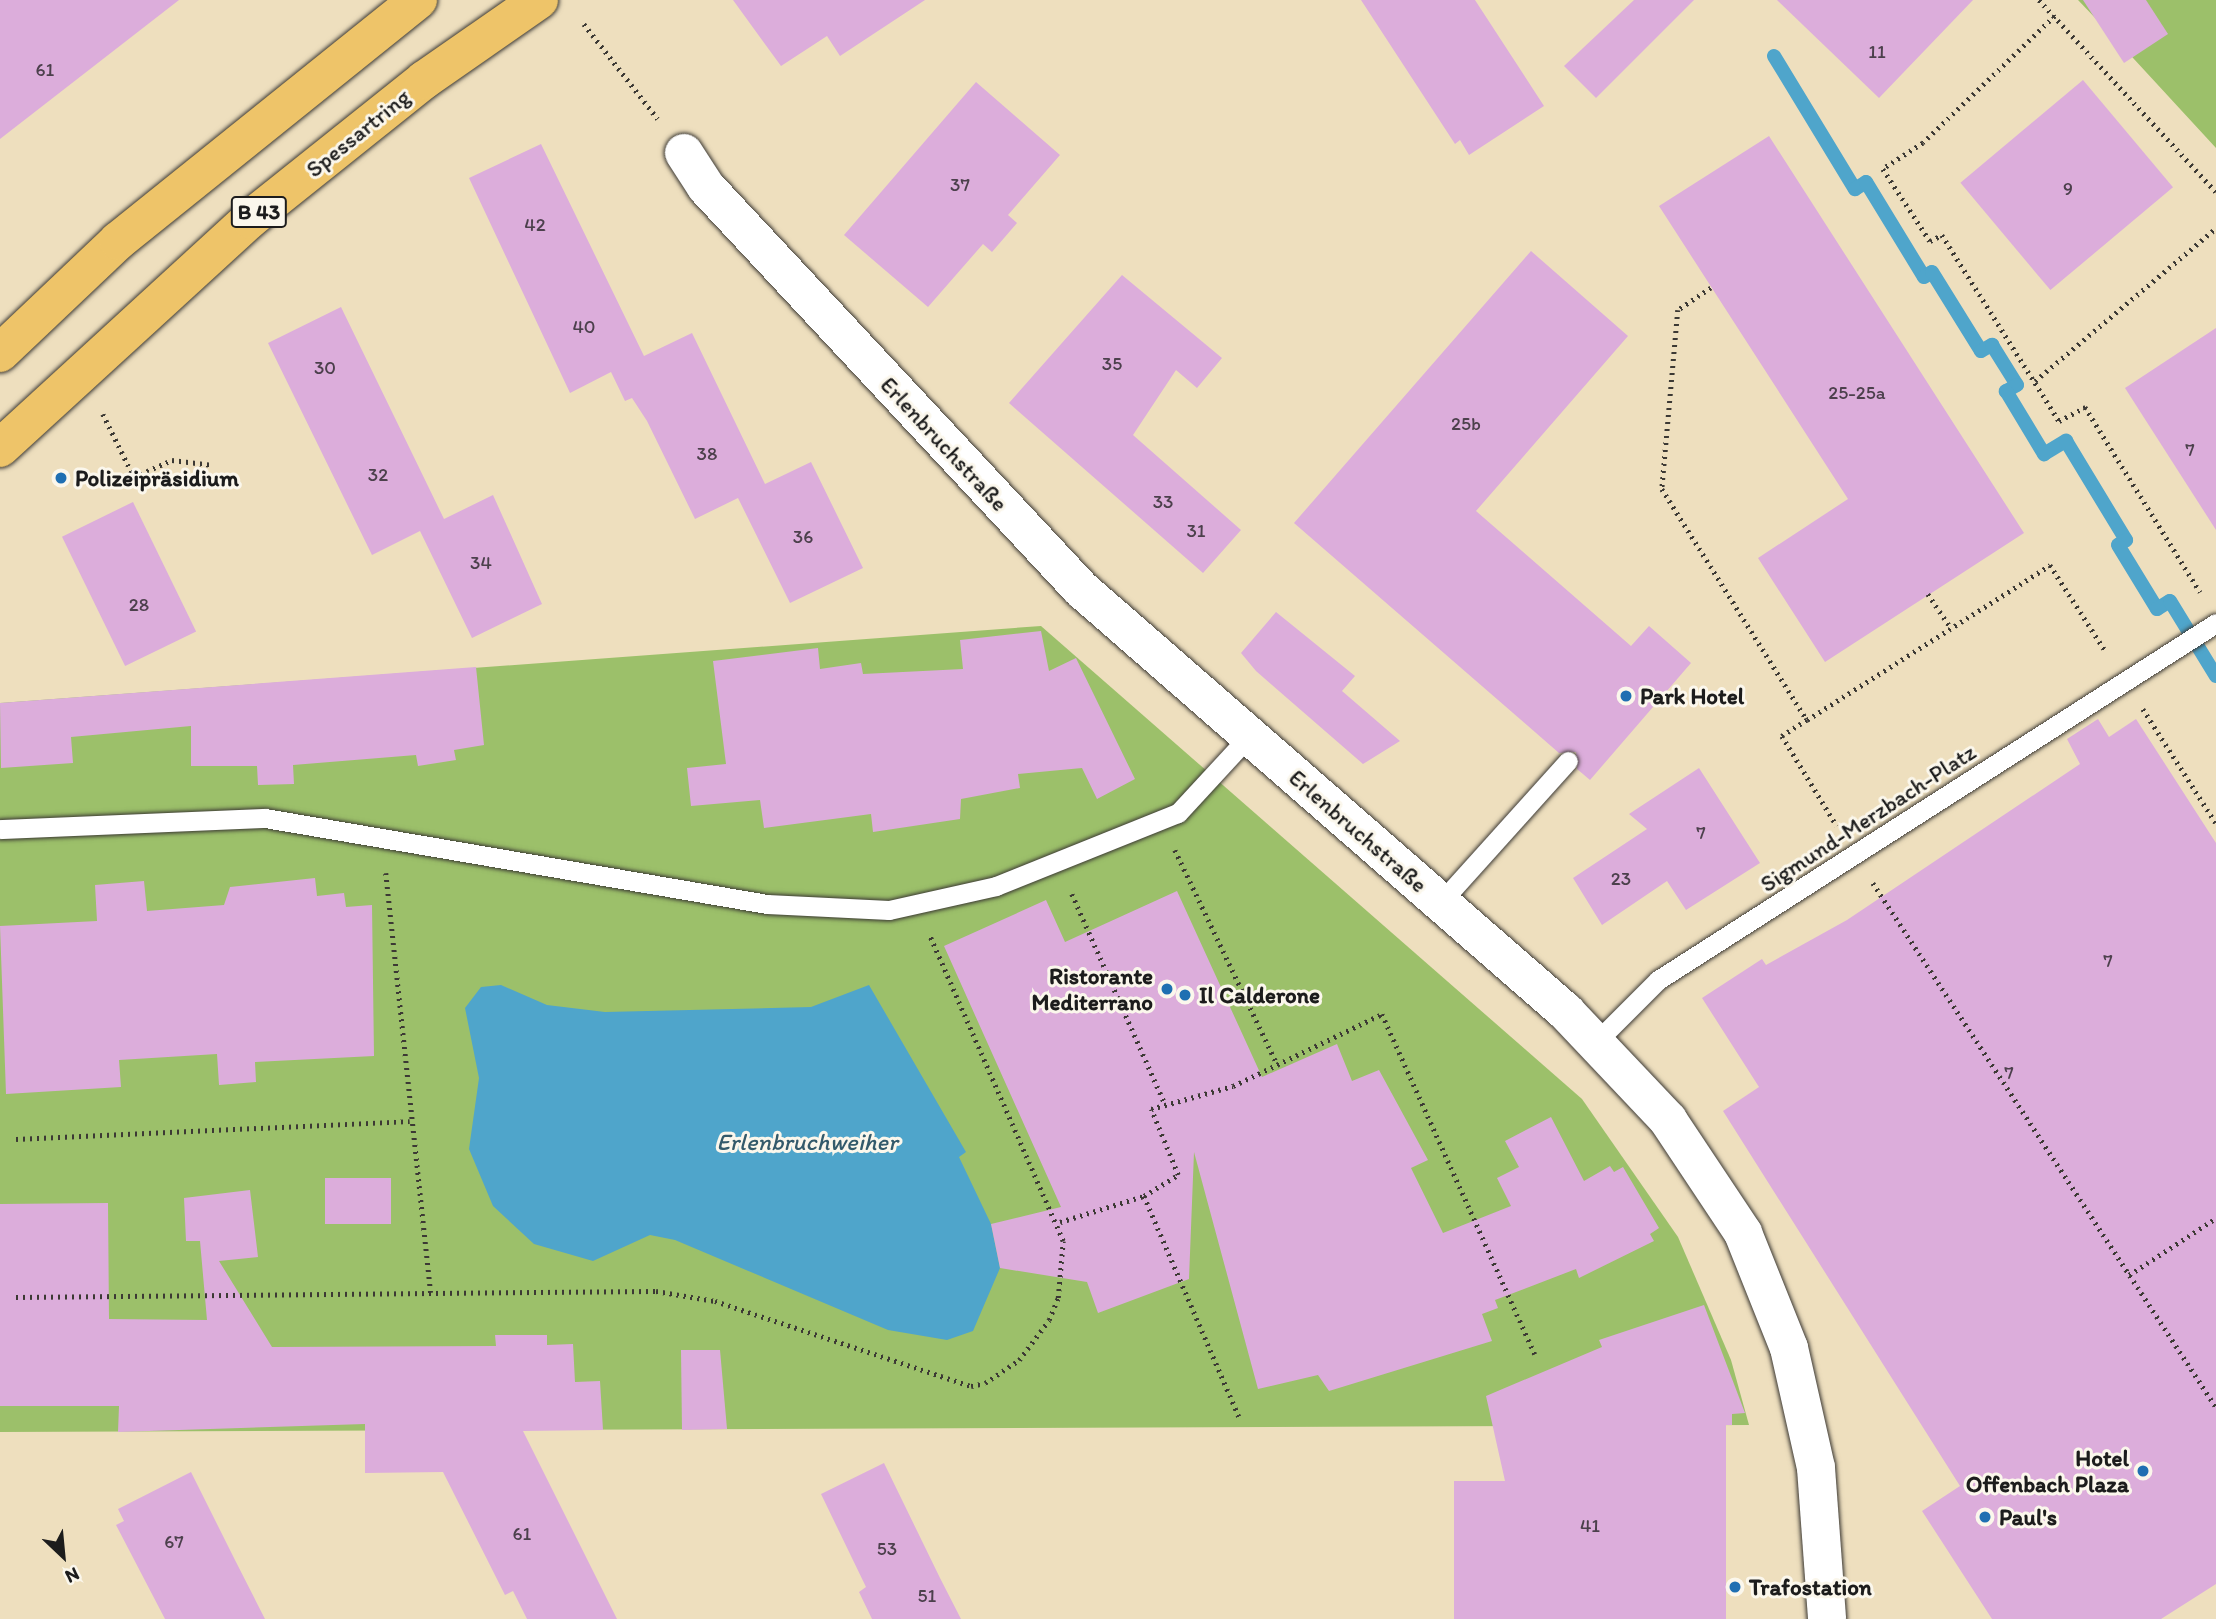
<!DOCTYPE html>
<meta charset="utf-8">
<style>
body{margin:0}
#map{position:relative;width:2216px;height:1619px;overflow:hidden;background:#eedfbe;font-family:Itim,sans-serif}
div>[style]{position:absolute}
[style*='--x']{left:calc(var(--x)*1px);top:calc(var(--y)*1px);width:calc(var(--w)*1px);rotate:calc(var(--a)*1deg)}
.green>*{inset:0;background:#9cc06a}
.water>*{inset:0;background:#4fa5cb}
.stream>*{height:14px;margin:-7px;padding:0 7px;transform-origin:7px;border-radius:7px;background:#4fa5cb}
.building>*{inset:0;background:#dcaddb;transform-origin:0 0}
.path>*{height:4.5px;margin-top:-2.25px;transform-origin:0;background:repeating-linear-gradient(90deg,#3c3934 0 2px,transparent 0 7px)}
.roads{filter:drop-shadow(0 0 2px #3c3934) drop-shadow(0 0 2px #3c3934)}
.service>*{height:19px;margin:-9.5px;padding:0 9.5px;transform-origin:9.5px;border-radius:9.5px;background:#fff}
.minor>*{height:38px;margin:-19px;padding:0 19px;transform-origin:19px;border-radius:19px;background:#fff}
.primary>*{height:38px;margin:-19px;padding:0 19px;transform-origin:19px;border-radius:19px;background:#eec469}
.dots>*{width:19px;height:19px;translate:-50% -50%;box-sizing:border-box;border:4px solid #fbf7ec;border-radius:50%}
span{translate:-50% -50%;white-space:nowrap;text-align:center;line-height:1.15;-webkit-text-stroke:6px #fbf7ec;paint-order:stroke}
.number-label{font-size:19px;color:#4c404c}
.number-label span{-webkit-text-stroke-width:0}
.shield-label span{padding:2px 5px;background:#fbf7ec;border:2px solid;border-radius:5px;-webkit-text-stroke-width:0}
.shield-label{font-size:21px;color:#1c1c1c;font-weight:700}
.street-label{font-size:23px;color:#1c1c1c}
.poi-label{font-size:23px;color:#1c1c1c;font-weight:700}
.left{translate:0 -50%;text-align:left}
.right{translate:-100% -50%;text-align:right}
.water-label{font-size:24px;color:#335a6b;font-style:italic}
.north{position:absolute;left:28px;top:1521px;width:70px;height:70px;-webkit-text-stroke:5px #fbf7ec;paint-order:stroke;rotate:154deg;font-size:19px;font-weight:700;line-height:28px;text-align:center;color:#1c1c1c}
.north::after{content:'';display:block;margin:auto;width:24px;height:32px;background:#1c1c1c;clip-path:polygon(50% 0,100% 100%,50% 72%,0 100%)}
</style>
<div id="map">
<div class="green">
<div style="clip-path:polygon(2078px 0,2216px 0,2216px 148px,2122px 46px)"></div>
<div style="clip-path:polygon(1041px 626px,1582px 1099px,1678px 1237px,1731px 1360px,1749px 1425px,0 1432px,0 703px)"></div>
</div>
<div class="water">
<div style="clip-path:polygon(501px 985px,547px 1005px,605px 1012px,811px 1007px,869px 985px,966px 1152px,959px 1157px,991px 1224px,1000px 1268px,973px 1331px,947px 1340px,888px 1330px,675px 1240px,650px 1235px,593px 1261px,534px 1244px,493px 1206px,469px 1149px,479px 1078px,465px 1008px,481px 987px)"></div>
</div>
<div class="stream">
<div style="--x:1774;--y:56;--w:156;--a:58.7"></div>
<div style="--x:1855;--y:189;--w:13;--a:-32"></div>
<div style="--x:1866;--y:182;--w:111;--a:58.6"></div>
<div style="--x:1924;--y:277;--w:9;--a:-32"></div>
<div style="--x:1932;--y:272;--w:93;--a:58.2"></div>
<div style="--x:1981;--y:351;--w:13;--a:-29"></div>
<div style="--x:1992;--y:345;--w:47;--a:58"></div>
<div style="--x:2017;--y:385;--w:13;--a:151"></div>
<div style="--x:2006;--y:391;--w:74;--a:58.9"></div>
<div style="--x:2044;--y:454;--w:26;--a:-31"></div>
<div style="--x:2066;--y:441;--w:116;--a:58.8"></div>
<div style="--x:2126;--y:540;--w:9;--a:148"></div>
<div style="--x:2118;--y:545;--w:75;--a:58.6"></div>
<div style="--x:2157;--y:609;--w:15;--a:-32"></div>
<div style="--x:2170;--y:601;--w:88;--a:58.5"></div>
</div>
<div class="building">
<div style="clip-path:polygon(0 0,179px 0,0 139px)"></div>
<div style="clip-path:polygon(733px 0,925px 0,840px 56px,827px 36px,781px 66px)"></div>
<div style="clip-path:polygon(1361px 0,1475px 0,1544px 106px,1469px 155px,1460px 140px,1455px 144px)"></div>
<div style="clip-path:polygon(1634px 0,1694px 0,1596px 98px,1564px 66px)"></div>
<div style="clip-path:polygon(1777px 0,1973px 0,1879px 98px)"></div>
<div style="clip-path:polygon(2083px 0,2146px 0,2168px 34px,2124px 63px)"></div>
<div style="left:2083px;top:80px;width:140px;height:160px;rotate:50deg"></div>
<div style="clip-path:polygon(976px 82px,1060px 155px,1008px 215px,1017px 223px,992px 252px,983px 244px,928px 307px,844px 235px)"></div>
<div style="clip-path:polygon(1769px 136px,2024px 533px,1825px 662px,1758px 558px,1848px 499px,1659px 206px)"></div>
<div style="clip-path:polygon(541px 144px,644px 356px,692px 333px,765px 484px,811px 462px,863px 568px,790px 603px,738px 498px,695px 519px,647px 421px,632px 398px,625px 401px,611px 372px,570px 393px,469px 178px)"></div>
<div style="clip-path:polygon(1531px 251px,1628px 336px,1476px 511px,1631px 646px,1649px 626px,1691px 663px,1590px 780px,1577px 769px,1576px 752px,1559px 753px,1294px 523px)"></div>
<div style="clip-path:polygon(1122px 275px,1222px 358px,1197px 388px,1176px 370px,1133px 435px,1241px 530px,1203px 573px,1009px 403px)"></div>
<div style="clip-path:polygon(341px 307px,444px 519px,493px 495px,542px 604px,472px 638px,420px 531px,372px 555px,268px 343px)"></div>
<div style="clip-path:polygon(2216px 328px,2216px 530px,2125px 388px)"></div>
<div style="left:133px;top:502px;width:144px;height:79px;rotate:64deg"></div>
<div style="clip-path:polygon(1276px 612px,1355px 676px,1342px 691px,1400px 741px,1363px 764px,1256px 671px,1241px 653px)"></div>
<div style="clip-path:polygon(1041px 631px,1049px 671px,1076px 658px,1135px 779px,1097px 799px,1082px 768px,1018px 774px,1020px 788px,961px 799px,960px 819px,873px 832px,871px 814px,764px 828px,760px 800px,691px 806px,687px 768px,726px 764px,713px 661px,818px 648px,820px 669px,861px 663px,863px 674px,963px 669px,960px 640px)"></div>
<div style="clip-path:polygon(476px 667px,484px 745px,454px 750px,456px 760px,418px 766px,416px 755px,293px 765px,294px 784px,258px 785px,257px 766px,191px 766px,191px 726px,71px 737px,73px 763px,1px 768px,0 703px)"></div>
<div style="clip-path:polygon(2098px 719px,2109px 737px,2136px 719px,2216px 843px,2216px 1584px,2161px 1619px,1992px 1619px,1922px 1511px,1960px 1486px,1723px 1111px,1759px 1087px,1702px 998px,1762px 959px,1766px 965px,1847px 920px,2080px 764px,2067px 739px)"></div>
<div style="clip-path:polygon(1699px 768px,1760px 863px,1686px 910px,1667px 881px,1602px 925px,1573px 878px,1647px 829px,1629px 814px)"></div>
<div style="clip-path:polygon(315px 878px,317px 896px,344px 893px,346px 907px,372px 905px,374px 1056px,255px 1062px,256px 1082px,219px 1085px,217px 1054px,119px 1060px,121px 1087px,6px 1094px,0 926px,97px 921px,95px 885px,144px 881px,147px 911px,224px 905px,230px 887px)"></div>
<div style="clip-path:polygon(1177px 891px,1262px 1077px,1337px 1044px,1352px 1081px,1379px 1070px,1428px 1160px,1411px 1168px,1443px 1233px,1511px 1206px,1497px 1178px,1519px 1167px,1505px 1141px,1551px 1117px,1584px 1181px,1610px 1166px,1614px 1172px,1623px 1167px,1659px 1228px,1650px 1234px,1654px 1241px,1579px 1278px,1576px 1269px,1495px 1300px,1498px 1308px,1482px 1314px,1492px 1341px,1329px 1391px,1318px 1375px,1258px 1389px,1194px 1152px,1189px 1279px,1098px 1313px,1087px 1282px,1000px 1268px,991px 1224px,1061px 1207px,944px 946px,1046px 900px,1065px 942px)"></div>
<div style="left:391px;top:1178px;width:46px;height:66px;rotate:90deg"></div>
<div style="clip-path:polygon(250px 1190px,258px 1257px,219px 1261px,272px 1347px,496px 1346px,495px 1335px,547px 1335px,547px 1345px,573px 1344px,575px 1382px,600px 1381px,603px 1430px,523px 1431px,617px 1619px,527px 1619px,513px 1591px,505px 1595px,443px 1472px,365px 1473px,365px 1424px,118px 1432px,119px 1406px,0 1406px,0 1204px,108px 1203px,109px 1319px,207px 1320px,200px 1241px,186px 1241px,184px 1198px)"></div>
<div style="clip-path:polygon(1704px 1305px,1745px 1413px,1732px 1414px,1732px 1425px,1726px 1425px,1726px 1619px,1454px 1619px,1454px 1481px,1505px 1481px,1486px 1396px,1602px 1347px,1599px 1340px)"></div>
<div style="clip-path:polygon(681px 1350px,720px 1350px,727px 1429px,682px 1430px)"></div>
<div style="clip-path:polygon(884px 1463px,940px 1578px,961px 1619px,872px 1619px,859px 1592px,866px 1587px,821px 1494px)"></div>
<div style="clip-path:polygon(191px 1472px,236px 1562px,265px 1619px,165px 1619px,116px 1525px,124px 1521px,118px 1509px)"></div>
</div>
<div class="path">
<div style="--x:2039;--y:0;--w:261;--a:47.3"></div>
<div style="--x:2055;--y:16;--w:183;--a:136.1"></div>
<div style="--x:1923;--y:143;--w:48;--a:147"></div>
<div style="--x:1883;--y:169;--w:86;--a:56.9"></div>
<div style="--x:1930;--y:241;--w:13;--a:-27"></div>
<div style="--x:1942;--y:235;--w:220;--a:57.8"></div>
<div style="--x:2059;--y:421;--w:30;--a:-28"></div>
<div style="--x:2085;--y:407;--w:218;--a:58.1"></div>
<div style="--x:584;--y:24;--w:120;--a:52.1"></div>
<div style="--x:1711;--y:288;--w:40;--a:146"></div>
<div style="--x:1678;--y:310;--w:180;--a:95.1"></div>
<div style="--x:1662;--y:489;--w:273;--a:57.9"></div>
<div style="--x:1807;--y:720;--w:288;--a:-32.5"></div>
<div style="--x:2050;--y:565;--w:103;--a:57.2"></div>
<div style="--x:2035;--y:381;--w:237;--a:-40.2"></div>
<div style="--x:103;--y:414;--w:70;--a:63.8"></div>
<div style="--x:134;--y:477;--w:42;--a:-24.1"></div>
<div style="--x:172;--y:460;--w:39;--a:7"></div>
<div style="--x:1928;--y:594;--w:41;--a:55.9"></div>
<div style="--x:2143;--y:709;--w:135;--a:57.4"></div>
<div style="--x:1807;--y:720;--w:30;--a:147"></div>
<div style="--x:1782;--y:736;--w:105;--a:58.6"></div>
<div style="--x:1175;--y:850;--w:237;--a:64.5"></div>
<div style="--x:386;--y:873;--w:422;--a:83.9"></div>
<div style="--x:1873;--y:883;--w:626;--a:56.79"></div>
<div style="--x:1072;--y:894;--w:230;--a:66.1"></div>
<div style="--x:16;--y:1139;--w:394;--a:-2.6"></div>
<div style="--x:1144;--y:1196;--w:241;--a:66.7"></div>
<div style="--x:1060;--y:1222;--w:88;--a:-17.2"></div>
<div style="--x:1144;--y:1196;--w:40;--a:-32"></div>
<div style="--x:1178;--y:1175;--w:71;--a:-112.2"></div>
<div style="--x:1151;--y:1109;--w:85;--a:-15.7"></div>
<div style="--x:1233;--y:1086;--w:165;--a:-25.8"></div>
<div style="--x:1382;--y:1014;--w:373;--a:65.8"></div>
<div style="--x:2129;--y:1275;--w:104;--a:-33.2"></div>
<div style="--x:16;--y:1297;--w:640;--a:-0.54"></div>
<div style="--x:656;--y:1291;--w:60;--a:9.6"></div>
<div style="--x:715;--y:1301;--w:270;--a:18.4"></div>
<div style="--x:971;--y:1386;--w:14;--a:-12"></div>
<div style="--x:985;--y:1383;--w:41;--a:-34.1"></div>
<div style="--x:1019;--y:1360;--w:50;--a:-53.1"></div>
<div style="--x:1049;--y:1320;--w:24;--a:-68"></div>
<div style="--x:1058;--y:1298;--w:57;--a:-85"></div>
<div style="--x:1063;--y:1241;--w:333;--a:-113.6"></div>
</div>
<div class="roads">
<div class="service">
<div style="--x:0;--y:829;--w:265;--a:-2.4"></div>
<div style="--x:265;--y:818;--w:509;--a:9.72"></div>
<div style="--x:767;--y:904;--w:122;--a:2.8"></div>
<div style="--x:889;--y:910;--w:110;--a:-12.6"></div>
<div style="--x:996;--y:886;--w:196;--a:-21.9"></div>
<div style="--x:1178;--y:813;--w:106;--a:-47.3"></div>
<div style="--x:1440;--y:903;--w:191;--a:-48"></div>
<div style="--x:1597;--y:1041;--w:86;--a:-45"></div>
<div style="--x:1658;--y:980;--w:662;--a:-32.61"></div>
</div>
<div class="minor">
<div style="--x:684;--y:153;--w:40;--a:57.1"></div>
<div style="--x:706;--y:187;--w:550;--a:46.99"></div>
<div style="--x:1081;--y:589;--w:644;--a:41.09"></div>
<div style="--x:1566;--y:1012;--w:149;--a:46.6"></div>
<div style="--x:1668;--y:1120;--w:136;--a:56.4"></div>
<div style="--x:1743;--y:1233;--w:124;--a:68.2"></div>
<div style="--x:1789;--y:1348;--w:123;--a:77.3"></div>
<div style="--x:1816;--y:1468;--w:151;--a:85.8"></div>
</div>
<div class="primary">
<div style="--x:0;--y:353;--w:163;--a:-43.5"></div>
<div style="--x:118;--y:241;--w:385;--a:-38.8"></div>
<div style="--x:0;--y:448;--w:339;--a:-42.5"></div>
<div style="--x:250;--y:219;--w:223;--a:-38.6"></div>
<div style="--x:424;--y:80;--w:140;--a:-34.8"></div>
</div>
</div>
<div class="dots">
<div style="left:61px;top:478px;background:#1f6fb2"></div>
<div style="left:1626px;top:696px;background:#1f6fb2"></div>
<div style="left:1167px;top:989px;background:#1f6fb2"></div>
<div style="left:1185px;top:995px;background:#1f6fb2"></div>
<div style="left:2143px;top:1471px;background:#1f6fb2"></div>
<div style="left:1985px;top:1517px;background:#1f6fb2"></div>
<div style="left:1735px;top:1587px;background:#1f6fb2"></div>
</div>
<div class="number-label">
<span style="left:1877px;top:52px">11</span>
<span style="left:45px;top:70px">61</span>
<span style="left:960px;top:185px">37</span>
<span style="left:2068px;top:189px">9</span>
<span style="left:535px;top:225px">42</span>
<span style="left:584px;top:327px">40</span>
<span style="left:1112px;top:364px">35</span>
<span style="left:325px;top:368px">30</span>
<span style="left:1857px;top:393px">25-25a</span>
<span style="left:1466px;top:424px">25b</span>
<span style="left:2190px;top:450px">7</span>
<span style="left:707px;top:454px">38</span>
<span style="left:378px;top:475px">32</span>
<span style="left:1163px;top:502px">33</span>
<span style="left:1196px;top:531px">31</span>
<span style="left:803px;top:537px">36</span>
<span style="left:481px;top:563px">34</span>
<span style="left:139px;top:605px">28</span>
<span style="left:1701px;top:833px">7</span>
<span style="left:1621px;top:879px">23</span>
<span style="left:2108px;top:961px">7</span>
<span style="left:2009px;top:1073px">7</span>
<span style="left:1590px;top:1526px">41</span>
<span style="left:522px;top:1534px">61</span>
<span style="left:174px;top:1542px">67</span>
<span style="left:887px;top:1549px">53</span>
<span style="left:927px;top:1596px">51</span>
</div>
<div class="shield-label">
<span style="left:259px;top:212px">B 43</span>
</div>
<div class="street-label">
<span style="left:358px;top:133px;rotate:-39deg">Spessartring</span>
<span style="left:944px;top:444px;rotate:47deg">Erlenbruchstraße</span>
<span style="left:1868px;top:818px;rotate:-33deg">Sigmund-Merzbach-Platz</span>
<span style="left:1358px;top:831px;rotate:41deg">Erlenbruchstraße</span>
</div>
<div class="poi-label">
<span class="left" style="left:75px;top:478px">Polizeipräsidium</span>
<span class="left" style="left:1640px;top:696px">Park Hotel</span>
<span class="right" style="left:1153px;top:989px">Ristorante<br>Mediterrano</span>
<span class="left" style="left:1199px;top:995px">Il Calderone</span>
<span class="right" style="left:2129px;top:1471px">Hotel<br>Offenbach Plaza</span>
<span class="left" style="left:1999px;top:1517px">Paul's</span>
<span class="left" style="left:1749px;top:1587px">Trafostation</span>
</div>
<div class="water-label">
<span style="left:807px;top:1142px">Erlenbruchweiher</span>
</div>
<div class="north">N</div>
</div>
